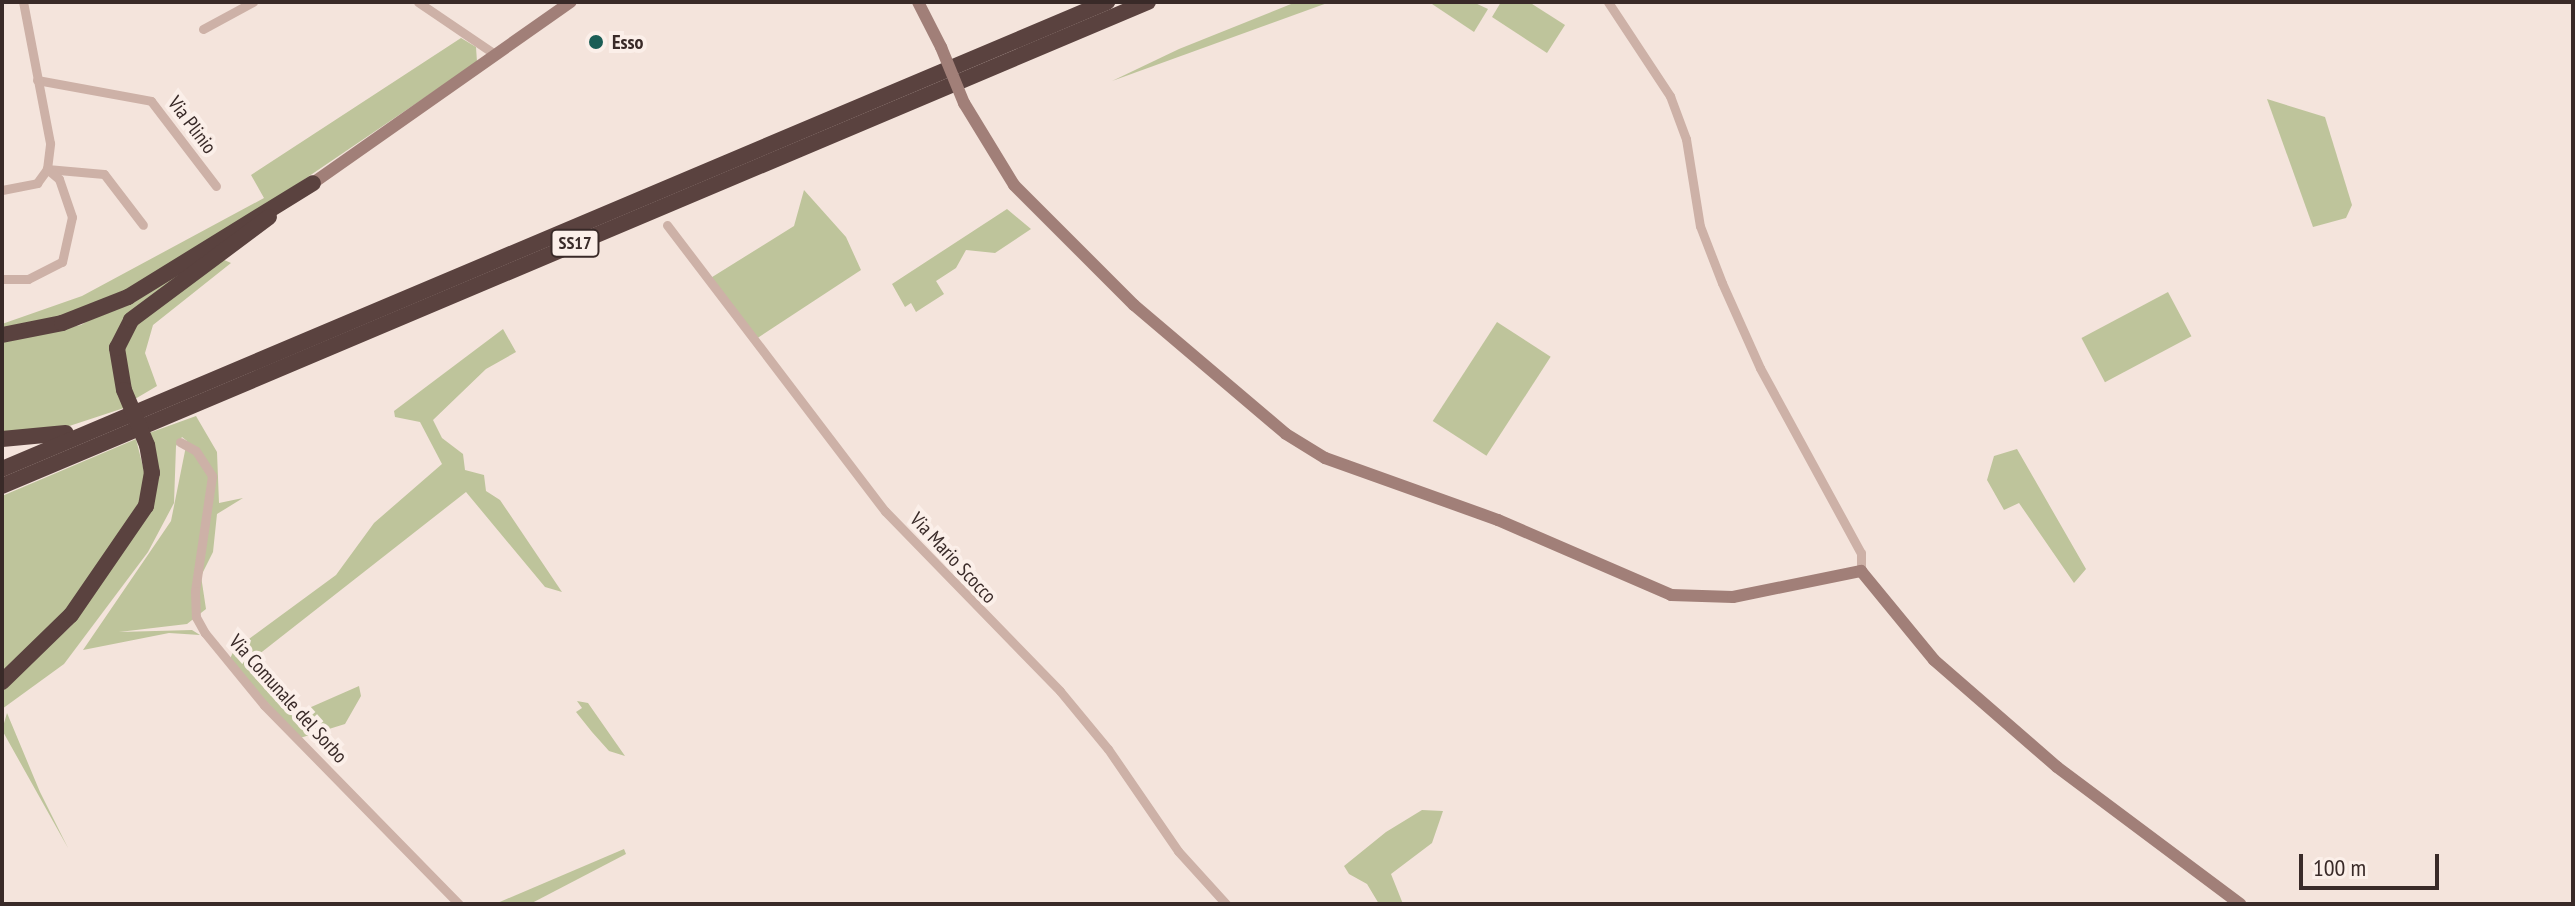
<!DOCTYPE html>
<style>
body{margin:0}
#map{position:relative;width:2575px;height:906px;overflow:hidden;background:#f4e4dc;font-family:"PT Sans Narrow",sans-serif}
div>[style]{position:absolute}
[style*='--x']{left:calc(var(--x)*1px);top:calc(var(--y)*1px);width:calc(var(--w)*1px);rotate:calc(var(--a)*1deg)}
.green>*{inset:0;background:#bec49b;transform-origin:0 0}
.street>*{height:9px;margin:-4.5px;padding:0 4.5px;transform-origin:4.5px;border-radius:4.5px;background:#cdb1a7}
.secondary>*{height:12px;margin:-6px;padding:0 6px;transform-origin:6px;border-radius:6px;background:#a17f78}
.highway>*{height:16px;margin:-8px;padding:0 8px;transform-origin:8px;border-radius:8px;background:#5a423f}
.secondary-bridge>*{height:12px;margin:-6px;padding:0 6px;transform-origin:6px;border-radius:6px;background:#a17f78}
.highway-bridge>*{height:16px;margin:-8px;padding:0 8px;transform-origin:8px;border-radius:8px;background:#5a423f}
.dots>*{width:22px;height:22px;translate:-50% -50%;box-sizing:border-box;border:4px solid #fbefe9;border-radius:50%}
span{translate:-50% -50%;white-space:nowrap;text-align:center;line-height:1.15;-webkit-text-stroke:8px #fbefe9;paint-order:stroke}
.shield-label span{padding:2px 6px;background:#fbefe9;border:2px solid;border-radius:6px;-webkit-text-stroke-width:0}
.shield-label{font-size:18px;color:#392a28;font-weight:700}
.poi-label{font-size:20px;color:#392a28;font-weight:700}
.left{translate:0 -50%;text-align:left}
.street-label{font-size:20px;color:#392a28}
.frame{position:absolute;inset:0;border:4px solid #392a28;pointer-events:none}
.scale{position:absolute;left:2299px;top:854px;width:140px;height:36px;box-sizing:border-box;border:4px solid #392a28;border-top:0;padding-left:10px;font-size:24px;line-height:28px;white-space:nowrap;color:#392a28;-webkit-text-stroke:6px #fbefe9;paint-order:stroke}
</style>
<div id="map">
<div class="green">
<div style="clip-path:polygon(1296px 2px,1330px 2px,1112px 81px,1179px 49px)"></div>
<div style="clip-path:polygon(1429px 2px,1473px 2px,1488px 9px,1474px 32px)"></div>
<div style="clip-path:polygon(1501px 2px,1529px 2px,1565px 25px,1547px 53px,1492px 17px)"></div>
<div style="clip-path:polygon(461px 38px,476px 47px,477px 62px,168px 272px,77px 317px,2px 333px,2px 324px,82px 296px,264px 198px,251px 175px)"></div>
<div style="clip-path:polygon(2267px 99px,2325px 117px,2352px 205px,2346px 218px,2313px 227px)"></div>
<div style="clip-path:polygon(804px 190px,846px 237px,861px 270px,756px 339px,709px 279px,794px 226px)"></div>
<div style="clip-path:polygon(1007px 209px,1031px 229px,995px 253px,966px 250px,956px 268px,936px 281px,944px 294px,916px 312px,911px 303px,905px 307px,892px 284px)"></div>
<div style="clip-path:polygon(259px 219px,164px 289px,112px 360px,124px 408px,45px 434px,2px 438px,2px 341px,81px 325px)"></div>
<div style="clip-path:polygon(222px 259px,231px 263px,153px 325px,145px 353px,157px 386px,135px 399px,121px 360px,132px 325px)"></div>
<div style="left:2168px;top:292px;width:50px;height:98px;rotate:62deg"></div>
<div style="left:1497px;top:322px;width:64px;height:118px;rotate:33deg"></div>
<div style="clip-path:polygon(503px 329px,516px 352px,486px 369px,433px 420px,442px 438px,463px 454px,465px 470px,484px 475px,486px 491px,500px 500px,562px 592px,545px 587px,466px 492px,258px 655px,255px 678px,293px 715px,359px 686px,361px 696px,345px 724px,300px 738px,229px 661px,234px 650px,336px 575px,374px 523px,442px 464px,420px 422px,395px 417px,394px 411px)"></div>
<div style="clip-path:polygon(196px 416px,217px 452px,219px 503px,243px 498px,217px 514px,213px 552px,201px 576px,206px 609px,187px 624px,119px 632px,192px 630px,200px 635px,169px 633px,83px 650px,171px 521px,187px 441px,182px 437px,176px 446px,174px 503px,148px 552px,64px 664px,2px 709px,2px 688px,71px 626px,150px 513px,159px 476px,149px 433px)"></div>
<div style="clip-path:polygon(136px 439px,149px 491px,70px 614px,2px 680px,2px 496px)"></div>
<div style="clip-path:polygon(2017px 449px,2086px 569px,2074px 583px,2019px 503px,2004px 510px,1987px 480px,1994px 456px)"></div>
<div style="clip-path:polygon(577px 701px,588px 703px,625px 756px,609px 751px,592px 732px,576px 712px,582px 708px)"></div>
<div style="clip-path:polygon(7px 713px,40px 792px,68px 848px,2px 730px)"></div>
<div style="clip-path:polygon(1443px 811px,1432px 843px,1391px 874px,1403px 904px,1379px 904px,1367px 884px,1349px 874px,1344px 866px,1386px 832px,1422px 810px)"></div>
<div style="clip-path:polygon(624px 849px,626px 854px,530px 904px,495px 904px)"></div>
</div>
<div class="street">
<div style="--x:418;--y:2;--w:94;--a:34.2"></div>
<div style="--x:1608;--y:2;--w:113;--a:56.6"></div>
<div style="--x:1670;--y:96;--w:46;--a:69.6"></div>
<div style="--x:1686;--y:139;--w:88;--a:80.9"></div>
<div style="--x:1700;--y:226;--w:61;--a:68.9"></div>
<div style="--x:1722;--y:283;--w:93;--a:65.9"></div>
<div style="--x:1760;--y:368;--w:211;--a:61.4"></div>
<div style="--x:1861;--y:553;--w:18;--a:90"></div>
<div style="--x:203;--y:29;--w:57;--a:-28.4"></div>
<div style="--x:37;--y:80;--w:116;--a:10.4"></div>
<div style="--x:151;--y:101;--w:107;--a:52.6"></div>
<div style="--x:47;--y:169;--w:57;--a:5"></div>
<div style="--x:104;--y:174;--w:64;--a:52.6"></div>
<div style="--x:2;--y:190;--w:36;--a:-11"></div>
<div style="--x:37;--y:183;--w:17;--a:-54"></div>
<div style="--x:47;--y:169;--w:26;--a:-83"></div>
<div style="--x:50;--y:143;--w:144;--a:-100.8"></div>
<div style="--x:667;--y:225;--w:360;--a:52.7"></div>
<div style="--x:885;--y:511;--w:251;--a:45.8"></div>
<div style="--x:1060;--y:691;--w:75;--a:50.4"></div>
<div style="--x:1108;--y:749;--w:124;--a:55.5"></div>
<div style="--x:1178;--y:851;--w:72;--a:47.8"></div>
<div style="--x:2;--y:279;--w:26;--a:0"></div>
<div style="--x:28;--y:279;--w:38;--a:-27"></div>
<div style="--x:62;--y:262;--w:46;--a:-77.5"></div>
<div style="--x:72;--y:217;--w:40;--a:-108.9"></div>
<div style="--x:59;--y:179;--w:16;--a:-140"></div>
<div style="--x:180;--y:442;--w:18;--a:29"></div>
<div style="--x:196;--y:451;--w:30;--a:57"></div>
<div style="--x:212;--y:476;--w:116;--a:98.4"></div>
<div style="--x:195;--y:591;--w:26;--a:88"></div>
<div style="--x:196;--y:617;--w:18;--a:61"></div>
<div style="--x:205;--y:633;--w:93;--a:50.7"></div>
<div style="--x:264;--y:705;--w:279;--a:45.6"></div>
</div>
<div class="secondary">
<div style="--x:918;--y:2;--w:51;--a:62.9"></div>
<div style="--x:964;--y:103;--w:96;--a:58.6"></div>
<div style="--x:1014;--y:185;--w:170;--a:45"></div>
<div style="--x:1134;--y:305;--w:199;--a:40.3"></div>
<div style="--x:1286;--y:434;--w:46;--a:31.6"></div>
<div style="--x:1325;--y:458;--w:184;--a:19.7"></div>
<div style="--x:1498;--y:520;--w:189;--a:23.4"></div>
<div style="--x:1671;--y:595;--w:62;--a:1.8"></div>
<div style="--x:1733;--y:597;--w:131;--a:-11.5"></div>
<div style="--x:1861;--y:571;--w:115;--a:50.6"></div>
<div style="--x:1934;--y:660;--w:163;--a:41"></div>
<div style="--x:2057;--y:767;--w:229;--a:36.8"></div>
<div style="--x:313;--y:183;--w:315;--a:-35.1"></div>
</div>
<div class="highway">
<div style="--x:2;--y:335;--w:61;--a:-11.3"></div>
<div style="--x:62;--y:323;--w:71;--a:-21.5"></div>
<div style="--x:128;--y:297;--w:217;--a:-31.6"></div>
<div style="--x:124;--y:390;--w:43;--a:-99.5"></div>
<div style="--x:117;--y:348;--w:31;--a:-63"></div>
<div style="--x:131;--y:320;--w:172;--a:-36.7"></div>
<div style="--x:2;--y:439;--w:64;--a:-5.4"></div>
<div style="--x:2;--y:469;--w:1200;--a:-22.91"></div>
<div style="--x:2;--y:486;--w:1244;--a:-22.9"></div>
<div style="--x:2;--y:682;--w:96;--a:-44.2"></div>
<div style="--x:71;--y:615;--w:132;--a:-55.5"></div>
<div style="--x:146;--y:506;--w:34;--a:-80"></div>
<div style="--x:152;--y:473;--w:28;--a:-100"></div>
</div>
<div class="secondary-bridge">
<div style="--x:941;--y:47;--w:61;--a:67.7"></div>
</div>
<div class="highway-bridge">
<div style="--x:124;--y:390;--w:60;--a:67.3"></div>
</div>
<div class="dots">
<div style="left:596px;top:42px;background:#1b5d55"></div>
</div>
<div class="shield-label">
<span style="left:575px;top:243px">SS17</span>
</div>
<div class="poi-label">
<span class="left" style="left:612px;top:42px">Esso</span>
</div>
<div class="street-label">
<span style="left:192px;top:125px;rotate:53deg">Via Plinio</span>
<span style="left:953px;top:558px;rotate:47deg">Via Mario Scocco</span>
<span style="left:288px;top:699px;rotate:48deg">Via Comunale del Sorbo</span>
</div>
<div class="frame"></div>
<div class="scale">100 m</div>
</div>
